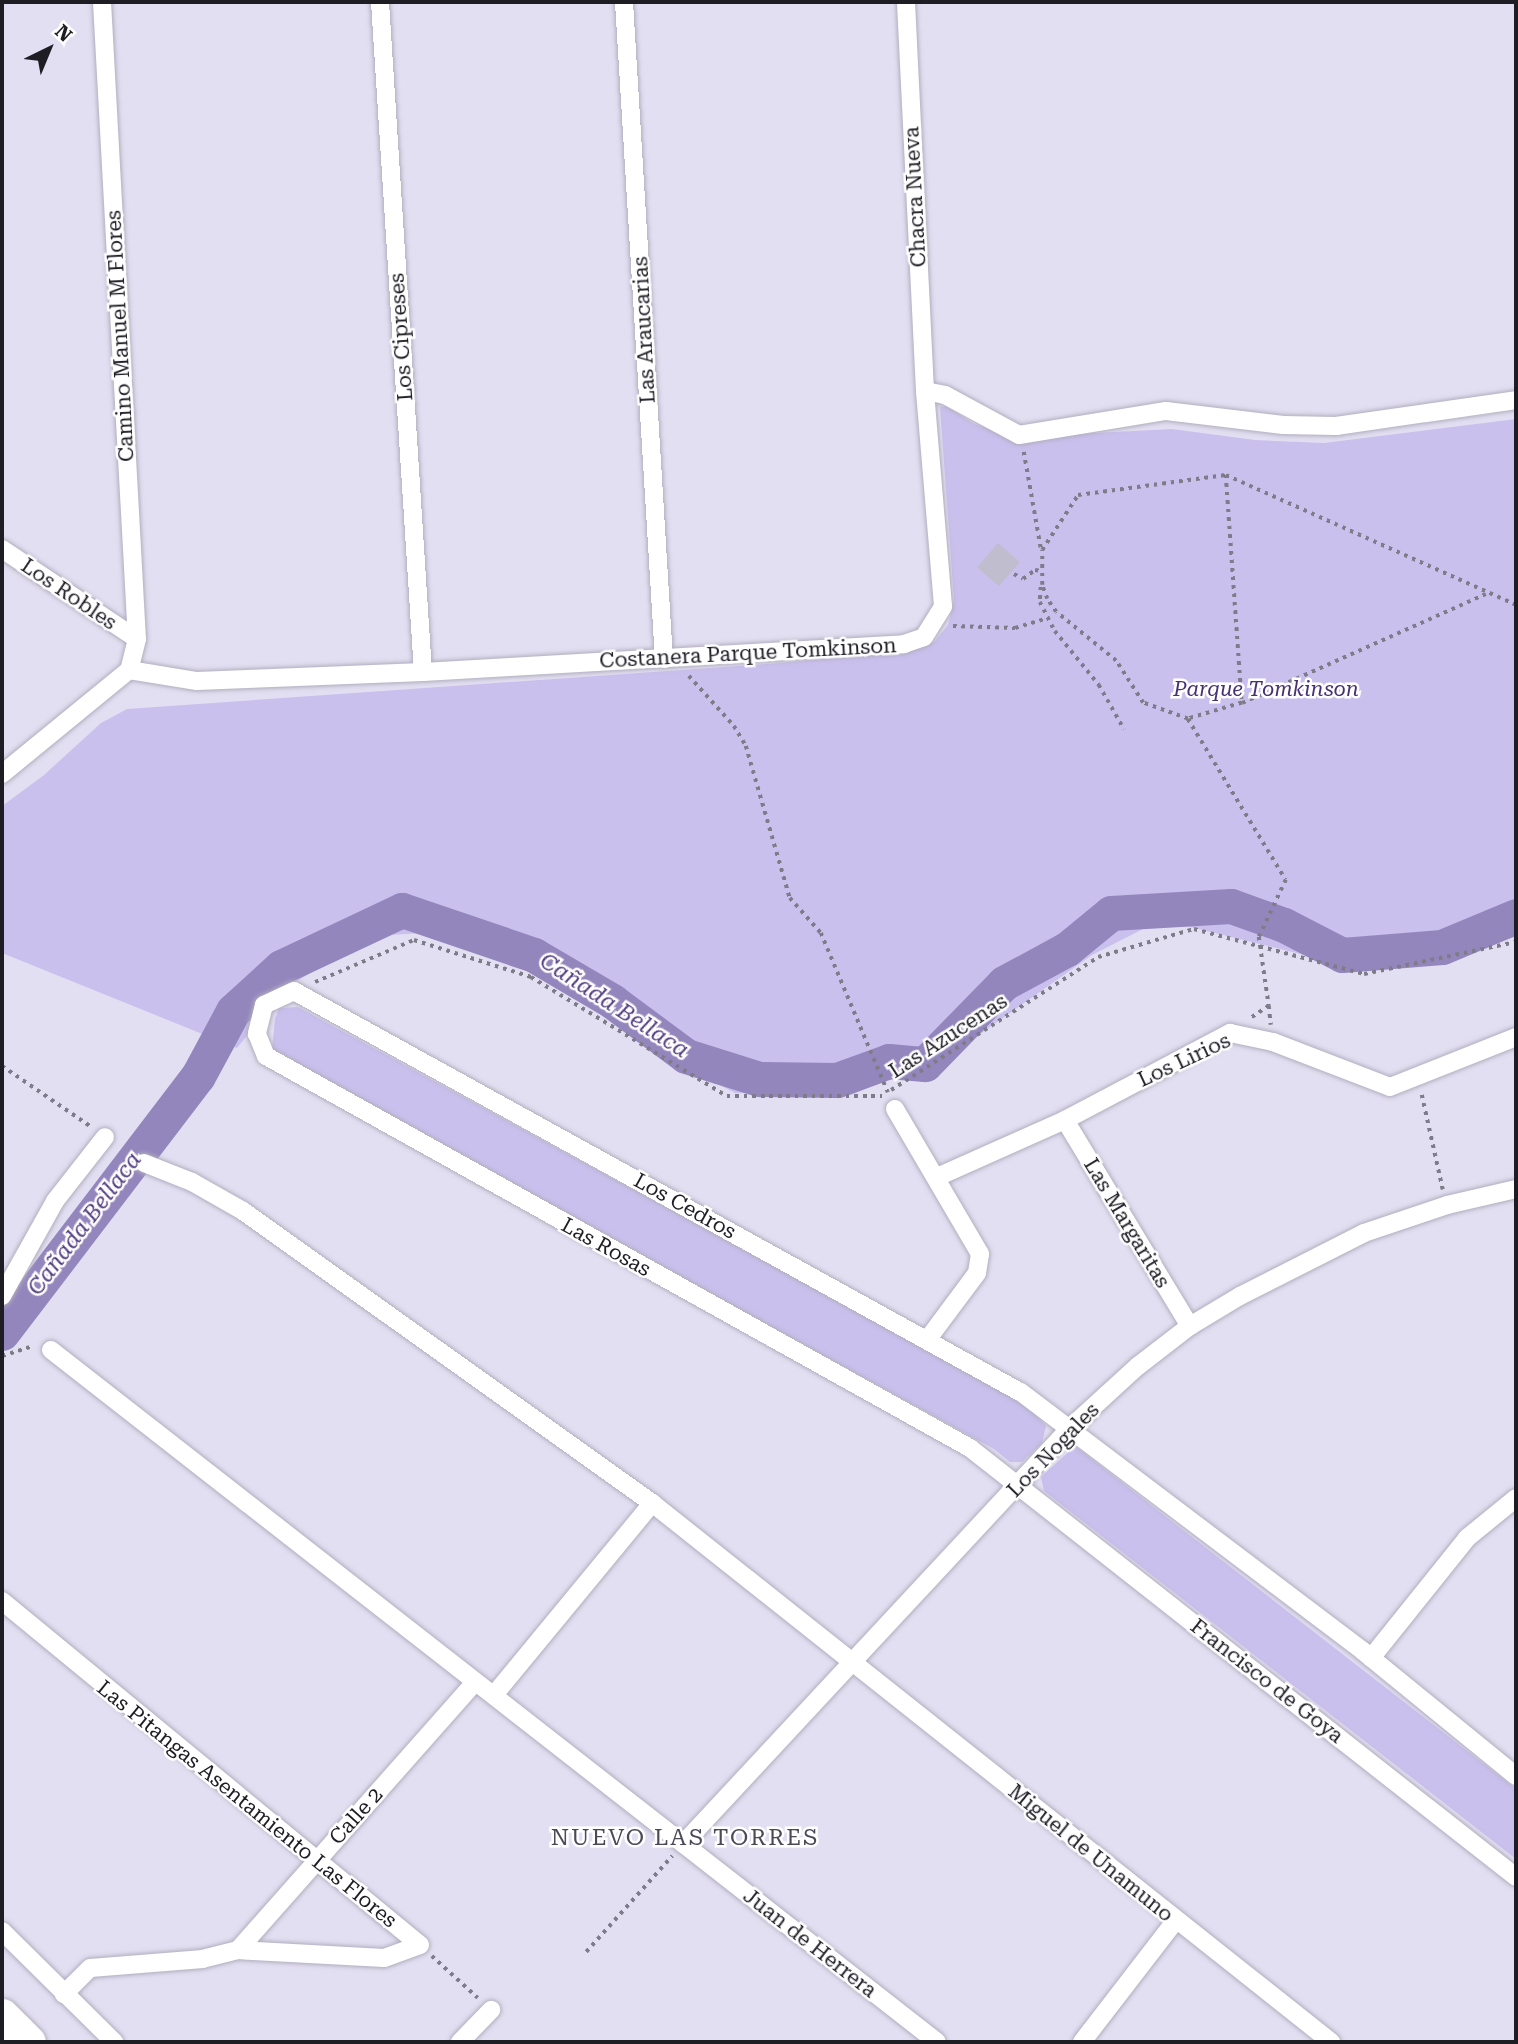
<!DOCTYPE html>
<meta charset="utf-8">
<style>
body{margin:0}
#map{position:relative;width:1518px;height:2044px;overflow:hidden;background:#e3dff2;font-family:"Roboto Serif",serif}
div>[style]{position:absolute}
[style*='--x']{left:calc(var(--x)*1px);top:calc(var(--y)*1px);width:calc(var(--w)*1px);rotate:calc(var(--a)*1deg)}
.green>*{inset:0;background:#cac0ee}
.river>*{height:35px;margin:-17.5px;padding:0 17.5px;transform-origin:17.5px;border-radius:17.5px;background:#9386bd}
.building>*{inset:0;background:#c0bdce;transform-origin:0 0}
.path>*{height:3.5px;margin-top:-1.75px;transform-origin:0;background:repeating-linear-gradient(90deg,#7f7c89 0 3.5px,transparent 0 8.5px)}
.roads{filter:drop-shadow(0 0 2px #b1aebf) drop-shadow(0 0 2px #b1aebf)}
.street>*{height:18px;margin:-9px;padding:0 9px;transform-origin:9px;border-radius:9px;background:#fff}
.highway>*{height:33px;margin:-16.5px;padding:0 16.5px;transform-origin:16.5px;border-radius:16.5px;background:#fff}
span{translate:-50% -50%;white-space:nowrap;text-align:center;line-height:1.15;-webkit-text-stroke:5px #fff;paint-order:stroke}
.street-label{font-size:21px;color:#1f1d24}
.park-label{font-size:21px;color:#463174;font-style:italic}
.water-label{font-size:23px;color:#523d82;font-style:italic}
.neighbourhood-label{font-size:23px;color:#4b4857;letter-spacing:2px}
.frame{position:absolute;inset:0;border:4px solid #1f1d24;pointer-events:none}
.north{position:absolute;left:14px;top:14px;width:70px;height:70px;-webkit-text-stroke:5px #fff;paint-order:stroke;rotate:43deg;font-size:19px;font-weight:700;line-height:28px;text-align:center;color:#1f1d24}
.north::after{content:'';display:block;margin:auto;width:24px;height:32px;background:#1f1d24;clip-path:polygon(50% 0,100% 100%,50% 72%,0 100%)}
</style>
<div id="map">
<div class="green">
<div style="clip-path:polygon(946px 406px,974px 424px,1017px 437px,1172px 429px,1255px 440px,1324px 443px,1516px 419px,1516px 937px,1366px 970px,1174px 923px,1147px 927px,1092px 955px,959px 1049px,851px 1095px,735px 1093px,665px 1056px,547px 976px,425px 933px,389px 935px,332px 960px,284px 989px,237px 1048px,2px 953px,2px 806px,44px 775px,101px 723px,127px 709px,780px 663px,906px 651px,934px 642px,948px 625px,954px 600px,940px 407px)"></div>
<div style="clip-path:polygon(298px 1007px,1025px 1403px,1046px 1426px,1042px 1443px,1022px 1462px,1010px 1462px,994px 1449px,284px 1060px,272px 1050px,275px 1019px,279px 1008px)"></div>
<div style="clip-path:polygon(1075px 1446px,1516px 1789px,1516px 1859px,1044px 1491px,1041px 1477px)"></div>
</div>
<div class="river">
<div style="--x:2;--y:1333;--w:323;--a:-52.7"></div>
<div style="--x:198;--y:1076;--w:74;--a:-61.7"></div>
<div style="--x:233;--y:1011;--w:65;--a:-42.5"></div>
<div style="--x:281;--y:967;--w:134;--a:-25.2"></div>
<div style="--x:402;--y:910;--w:139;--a:18.8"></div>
<div style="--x:534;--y:955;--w:91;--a:30.5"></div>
<div style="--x:612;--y:1001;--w:92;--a:36.6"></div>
<div style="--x:686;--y:1056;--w:77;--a:17.5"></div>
<div style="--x:759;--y:1079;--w:78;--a:0.7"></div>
<div style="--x:837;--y:1080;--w:55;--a:-20.1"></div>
<div style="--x:889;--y:1061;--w:36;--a:5"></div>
<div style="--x:925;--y:1064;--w:113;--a:-45.7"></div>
<div style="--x:1004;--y:983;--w:72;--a:-28.4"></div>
<div style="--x:1067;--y:949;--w:57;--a:-39.3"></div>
<div style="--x:1111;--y:913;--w:120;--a:-3.3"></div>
<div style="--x:1231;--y:906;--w:56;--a:19.7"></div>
<div style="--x:1284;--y:925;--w:65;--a:27.3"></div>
<div style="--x:1342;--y:955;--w:100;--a:-4.6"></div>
<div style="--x:1442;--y:947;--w:80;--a:-22.7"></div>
</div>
<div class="building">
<div style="left:998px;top:543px;width:29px;height:32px;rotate:41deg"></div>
</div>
<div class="path">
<div style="--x:1024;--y:452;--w:97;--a:80"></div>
<div style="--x:1226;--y:475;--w:318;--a:24.1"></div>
<div style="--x:1014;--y:574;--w:10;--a:29"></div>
<div style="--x:1023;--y:579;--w:15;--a:-37"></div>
<div style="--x:1035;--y:570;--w:7;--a:8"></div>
<div style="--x:1041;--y:587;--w:15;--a:94"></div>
<div style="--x:1040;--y:602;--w:33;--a:63"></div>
<div style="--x:1055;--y:631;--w:70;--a:50.8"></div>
<div style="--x:1099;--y:685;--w:51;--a:60.4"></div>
<div style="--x:953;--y:626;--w:62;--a:1.8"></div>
<div style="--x:1015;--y:628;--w:34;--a:-17"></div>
<div style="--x:689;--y:676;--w:67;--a:48"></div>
<div style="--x:734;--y:726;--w:23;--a:59"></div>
<div style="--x:746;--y:746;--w:158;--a:73.9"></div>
<div style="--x:790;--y:898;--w:47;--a:48.5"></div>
<div style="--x:821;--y:933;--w:173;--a:67.2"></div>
<div style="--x:1242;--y:703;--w:267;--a:-24.1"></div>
<div style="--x:1188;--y:719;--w:48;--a:-160.4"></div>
<div style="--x:1143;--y:703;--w:50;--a:-122.7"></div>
<div style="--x:1116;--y:661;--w:77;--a:-140.8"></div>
<div style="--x:1056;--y:612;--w:16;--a:-125"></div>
<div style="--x:1047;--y:599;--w:15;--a:-110"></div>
<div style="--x:1042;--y:585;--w:35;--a:-90"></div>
<div style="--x:1042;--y:550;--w:66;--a:-56.8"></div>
<div style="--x:1078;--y:495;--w:149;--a:-7.7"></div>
<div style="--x:1226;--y:475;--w:229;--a:86"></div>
<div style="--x:1242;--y:703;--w:56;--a:163.5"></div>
<div style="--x:1188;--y:719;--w:188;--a:58.7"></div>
<div style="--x:1286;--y:880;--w:63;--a:115.3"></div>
<div style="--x:1259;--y:937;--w:70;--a:81.8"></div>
<div style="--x:1269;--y:1006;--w:23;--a:146"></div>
<div style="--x:315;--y:982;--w:108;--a:-23"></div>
<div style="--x:414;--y:940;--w:123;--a:17.5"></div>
<div style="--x:531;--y:977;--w:229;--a:31.3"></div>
<div style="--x:727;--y:1096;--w:155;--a:0"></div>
<div style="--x:1269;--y:1006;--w:19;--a:84"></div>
<div style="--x:2;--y:1066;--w:107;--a:34.3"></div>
<div style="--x:891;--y:1090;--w:246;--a:-32.7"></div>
<div style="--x:1098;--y:957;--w:100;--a:-16.3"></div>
<div style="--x:1194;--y:929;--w:176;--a:14.8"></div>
<div style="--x:1364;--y:974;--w:155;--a:-11.9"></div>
<div style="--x:1422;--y:1095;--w:97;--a:77.5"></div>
<div style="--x:2;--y:1356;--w:33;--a:-18"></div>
<div style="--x:586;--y:1952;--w:129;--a:-48.1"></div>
<div style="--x:432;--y:1956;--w:62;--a:42.4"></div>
</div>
<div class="roads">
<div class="street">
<div style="--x:102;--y:2;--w:638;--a:86.86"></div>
<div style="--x:137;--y:639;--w:32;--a:104"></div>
<div style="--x:380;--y:2;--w:671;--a:86.33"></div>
<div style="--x:624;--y:2;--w:658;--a:86.52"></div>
<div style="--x:925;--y:391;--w:20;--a:11"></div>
<div style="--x:945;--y:395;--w:84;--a:28.4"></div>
<div style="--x:1019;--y:435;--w:149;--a:-9.3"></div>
<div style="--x:1166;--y:411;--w:118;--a:6.8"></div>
<div style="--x:1283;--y:425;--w:53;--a:1.1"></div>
<div style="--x:1336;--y:426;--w:182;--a:-8.2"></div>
<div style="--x:2;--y:549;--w:162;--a:33.7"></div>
<div style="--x:2;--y:774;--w:164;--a:-39.3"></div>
<div style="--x:129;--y:670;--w:69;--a:9.2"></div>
<div style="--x:197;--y:681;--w:226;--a:-2.3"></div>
<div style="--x:423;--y:672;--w:482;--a:-3.3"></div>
<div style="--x:904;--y:644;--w:21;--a:-19"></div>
<div style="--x:924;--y:637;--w:36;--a:-58"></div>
<div style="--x:943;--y:606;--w:216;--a:-94.8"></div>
<div style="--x:925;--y:391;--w:389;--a:-92.8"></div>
<div style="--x:895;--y:1109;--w:168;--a:59.6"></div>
<div style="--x:980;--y:1254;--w:19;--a:99"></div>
<div style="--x:977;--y:1273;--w:84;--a:126.7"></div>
<div style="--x:1065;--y:1120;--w:241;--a:58.8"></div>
<div style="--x:144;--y:1163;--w:52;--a:21.6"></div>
<div style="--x:192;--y:1182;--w:59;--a:29.6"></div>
<div style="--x:243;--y:1211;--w:503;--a:35.52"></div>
<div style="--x:652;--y:1503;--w:867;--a:38.44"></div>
<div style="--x:937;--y:1177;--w:140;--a:-24"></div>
<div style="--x:1065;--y:1120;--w:187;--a:-27.8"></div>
<div style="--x:1230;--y:1033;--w:44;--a:11.8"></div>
<div style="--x:1273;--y:1042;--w:125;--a:21"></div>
<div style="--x:1390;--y:1087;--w:136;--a:-21.6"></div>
<div style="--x:2;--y:1296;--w:109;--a:-60.8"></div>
<div style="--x:55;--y:1201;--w:81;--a:-52"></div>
<div style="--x:51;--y:1350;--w:1124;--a:37.99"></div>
<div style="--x:2;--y:1601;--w:541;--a:39.45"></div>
<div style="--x:420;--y:1945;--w:38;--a:160"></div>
<div style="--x:384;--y:1958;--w:146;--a:-176.9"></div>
<div style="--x:238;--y:1950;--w:36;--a:166"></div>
<div style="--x:203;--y:1959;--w:113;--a:175.4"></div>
<div style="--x:90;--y:1968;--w:37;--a:135"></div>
<div style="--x:1371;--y:1658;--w:154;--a:-51.3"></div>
<div style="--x:1467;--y:1538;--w:63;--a:-39.2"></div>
<div style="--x:494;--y:1695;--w:249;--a:-50.5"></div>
<div style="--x:1516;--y:1776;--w:198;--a:-140.8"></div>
<div style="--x:1363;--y:1651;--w:430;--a:-142.9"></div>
<div style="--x:1020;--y:1392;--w:829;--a:-151.09"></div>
<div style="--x:294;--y:991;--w:33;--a:155"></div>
<div style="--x:264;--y:1005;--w:30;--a:104"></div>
<div style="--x:257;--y:1034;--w:24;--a:68"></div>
<div style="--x:266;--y:1056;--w:806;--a:29.11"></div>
<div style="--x:970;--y:1448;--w:694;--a:38.16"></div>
<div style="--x:683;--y:1844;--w:568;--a:-47.07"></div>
<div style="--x:1070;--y:1428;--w:92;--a:-42.4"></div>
<div style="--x:1138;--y:1366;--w:66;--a:-37.6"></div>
<div style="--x:1190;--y:1326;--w:58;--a:-31"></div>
<div style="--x:1240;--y:1296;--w:139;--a:-26.9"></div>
<div style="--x:1364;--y:1233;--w:88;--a:-18.6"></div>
<div style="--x:1447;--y:1205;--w:71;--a:-13.1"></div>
<div style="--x:2;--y:1931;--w:158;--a:44.7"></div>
<div style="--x:238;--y:1950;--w:358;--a:-48.5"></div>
<div style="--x:460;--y:2042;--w:45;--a:-45.9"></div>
<div style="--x:1082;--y:2042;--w:154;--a:-52.4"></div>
</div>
<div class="highway">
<div style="--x:2;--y:2015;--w:38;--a:45"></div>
</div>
</div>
<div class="street-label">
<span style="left:915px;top:197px;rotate:-93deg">Chacra Nueva</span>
<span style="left:644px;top:330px;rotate:-93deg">Las Araucarias</span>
<span style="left:120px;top:336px;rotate:-93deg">Camino Manuel M Flores</span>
<span style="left:401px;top:337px;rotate:-94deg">Los Cipreses</span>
<span style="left:69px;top:594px;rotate:34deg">Los Robles</span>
<span style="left:748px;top:653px;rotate:-3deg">Costanera Parque Tomkinson</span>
<span style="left:948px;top:1036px;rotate:-33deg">Las Azucenas</span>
<span style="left:1184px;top:1060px;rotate:-25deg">Los Lirios</span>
<span style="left:685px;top:1206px;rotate:29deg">Los Cedros</span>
<span style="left:1127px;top:1223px;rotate:59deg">Las Margaritas</span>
<span style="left:606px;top:1247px;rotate:29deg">Las Rosas</span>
<span style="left:1053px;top:1450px;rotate:-46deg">Los Nogales</span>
<span style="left:1267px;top:1681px;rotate:38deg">Francisco de Goya</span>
<span style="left:247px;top:1804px;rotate:39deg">Las Pitangas Asentamiento Las Flores</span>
<span style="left:356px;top:1816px;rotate:-48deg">Calle 2</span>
<span style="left:1091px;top:1853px;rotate:39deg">Miguel de Unamuno</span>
<span style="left:810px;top:1943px;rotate:38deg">Juan de Herrera</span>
</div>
<div class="park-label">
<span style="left:1266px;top:689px">Parque Tomkinson</span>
</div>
<div class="water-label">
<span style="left:614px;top:1006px;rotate:33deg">Cañada Bellaca</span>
<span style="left:85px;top:1224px;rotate:-53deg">Cañada Bellaca</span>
</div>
<div class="neighbourhood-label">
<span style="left:685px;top:1838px">NUEVO LAS TORRES</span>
</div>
<div class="frame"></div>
<div class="north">N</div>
</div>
